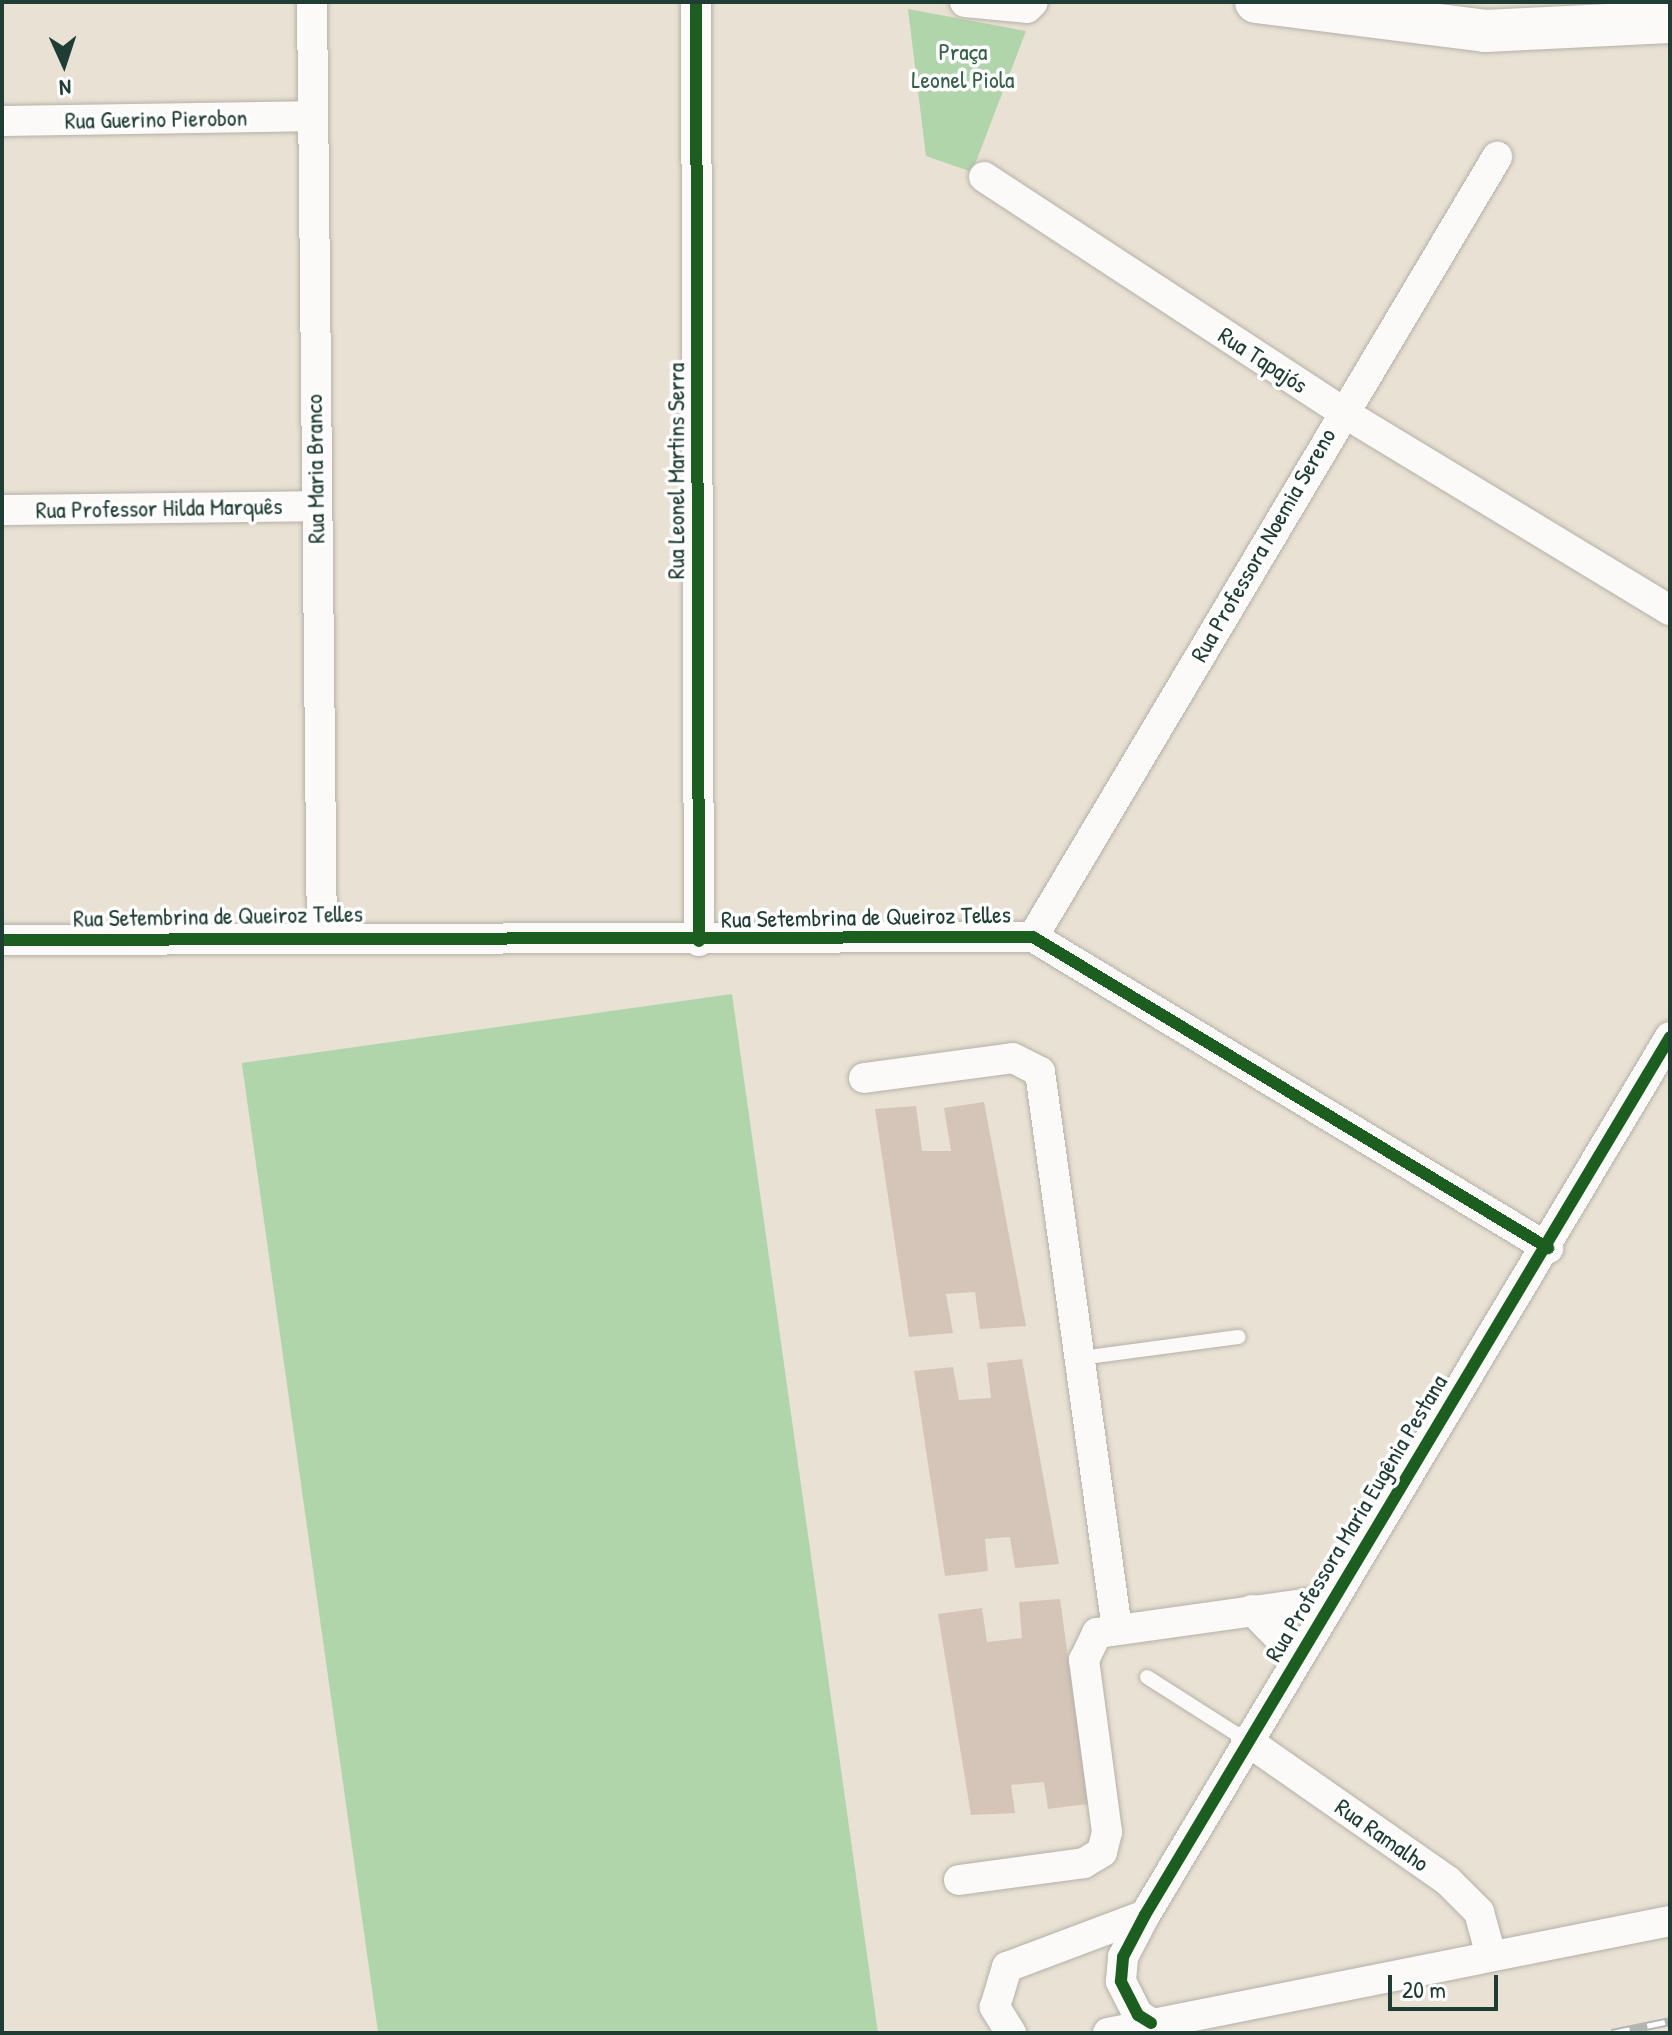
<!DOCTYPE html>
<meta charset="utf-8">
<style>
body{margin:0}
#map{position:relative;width:1672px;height:2035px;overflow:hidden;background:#e9e1d3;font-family:"Patrick Hand",sans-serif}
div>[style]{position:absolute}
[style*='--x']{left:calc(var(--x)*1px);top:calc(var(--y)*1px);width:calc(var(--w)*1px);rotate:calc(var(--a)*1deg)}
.green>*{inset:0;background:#b1d5aa;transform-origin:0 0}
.building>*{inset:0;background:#d5c5b8}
.roads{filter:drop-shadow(0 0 2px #b4b1a8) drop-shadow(0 0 2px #b4b1a8)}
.service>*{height:14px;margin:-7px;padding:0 7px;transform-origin:7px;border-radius:7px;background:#fcfaf8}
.minor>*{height:30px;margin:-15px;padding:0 15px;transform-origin:15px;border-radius:15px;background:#fcfaf8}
.secondary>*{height:42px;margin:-21px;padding:0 21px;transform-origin:21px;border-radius:21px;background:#fcfaf8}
.rail>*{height:9px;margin-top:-4.5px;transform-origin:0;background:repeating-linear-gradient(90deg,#fff 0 18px,#b3b5b2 0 36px);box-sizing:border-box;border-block:2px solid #b3b5b2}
.cycleway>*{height:12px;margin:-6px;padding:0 6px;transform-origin:6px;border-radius:6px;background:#1b5e20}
span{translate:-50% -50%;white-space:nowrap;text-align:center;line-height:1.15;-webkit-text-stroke:7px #fff;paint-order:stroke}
.park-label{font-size:24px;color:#386149}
.street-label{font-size:24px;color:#1f3d34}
.frame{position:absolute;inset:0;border:4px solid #1f3d34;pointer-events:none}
.north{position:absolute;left:24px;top:24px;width:80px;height:80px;-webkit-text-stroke:6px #fff;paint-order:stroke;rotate:177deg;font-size:22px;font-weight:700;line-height:32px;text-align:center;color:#1f3d34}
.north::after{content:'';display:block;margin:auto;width:28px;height:36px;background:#1f3d34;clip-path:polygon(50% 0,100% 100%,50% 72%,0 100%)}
.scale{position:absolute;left:1388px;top:1975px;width:110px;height:36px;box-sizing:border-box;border:4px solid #1f3d34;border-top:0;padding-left:10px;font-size:24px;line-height:28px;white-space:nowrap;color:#1f3d34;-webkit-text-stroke:6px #fff;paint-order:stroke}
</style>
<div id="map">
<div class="green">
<div style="clip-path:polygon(908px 9px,1026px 31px,972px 172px,926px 156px)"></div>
<div style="left:732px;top:994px;width:1050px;height:495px;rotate:82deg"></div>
</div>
<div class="building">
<div style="clip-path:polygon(984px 1102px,1026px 1326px,980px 1329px,975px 1292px,946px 1294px,953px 1333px,909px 1337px,875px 1109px,916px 1106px,922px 1151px,951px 1151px,944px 1108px)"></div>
<div style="clip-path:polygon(1022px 1359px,1059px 1564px,1015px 1568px,1010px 1537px,985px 1539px,988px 1571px,945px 1576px,914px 1371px,953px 1367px,959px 1400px,991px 1398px,987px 1363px)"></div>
<div style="clip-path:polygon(1060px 1599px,1088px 1804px,1048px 1809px,1044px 1782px,1011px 1785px,1015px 1813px,971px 1815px,938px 1614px,982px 1608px,987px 1642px,1022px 1638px,1019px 1602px)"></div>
</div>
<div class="roads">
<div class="service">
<div style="--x:1081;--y:1358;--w:159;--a:-7.6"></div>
<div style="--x:1147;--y:1677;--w:117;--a:32.5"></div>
</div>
<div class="minor">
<div style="--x:312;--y:2;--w:934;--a:89.39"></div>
<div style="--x:696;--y:2;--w:939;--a:89.82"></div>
<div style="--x:965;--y:2;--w:62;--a:5.5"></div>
<div style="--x:1027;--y:8;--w:8;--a:-45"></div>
<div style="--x:2;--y:121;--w:307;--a:-0.9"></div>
<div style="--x:984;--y:177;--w:427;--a:33.2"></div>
<div style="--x:1341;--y:411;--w:385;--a:31.2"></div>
<div style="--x:2;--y:510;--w:314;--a:-0.7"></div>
<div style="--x:1033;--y:937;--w:908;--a:-59.25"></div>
<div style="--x:2;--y:940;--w:1031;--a:-0.17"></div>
<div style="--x:1033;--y:937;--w:602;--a:31.13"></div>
<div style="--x:864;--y:1078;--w:150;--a:-7.6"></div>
<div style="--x:1013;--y:1058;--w:30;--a:27"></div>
<div style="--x:1040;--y:1072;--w:562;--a:82.13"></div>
<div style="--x:1252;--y:1610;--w:66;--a:45.6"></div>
<div style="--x:1246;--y:1740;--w:246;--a:34.9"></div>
<div style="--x:1448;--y:1881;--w:44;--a:45"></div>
<div style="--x:1479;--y:1912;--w:41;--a:74.6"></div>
<div style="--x:959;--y:1880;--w:126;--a:-7.7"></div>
<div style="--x:1084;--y:1863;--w:21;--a:-31"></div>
<div style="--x:1102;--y:1852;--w:21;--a:-76"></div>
<div style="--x:1107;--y:1832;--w:174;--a:-97.6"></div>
<div style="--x:1084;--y:1660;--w:30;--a:-64"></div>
<div style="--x:1097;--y:1633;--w:238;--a:-8"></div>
<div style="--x:1151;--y:2023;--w:15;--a:-148"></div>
<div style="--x:1138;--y:2015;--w:38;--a:-117"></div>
<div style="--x:1121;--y:1981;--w:24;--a:-85"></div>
<div style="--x:1123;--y:1957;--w:47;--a:-62.4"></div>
<div style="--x:1145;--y:1915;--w:1023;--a:-59.12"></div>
<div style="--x:1011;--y:2033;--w:31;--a:-122"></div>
<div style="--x:995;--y:2007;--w:42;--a:-73.3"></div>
<div style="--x:1007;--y:1967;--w:147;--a:-20.6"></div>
<div style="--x:1108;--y:2033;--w:573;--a:-11.27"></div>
</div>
<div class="secondary">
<div style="--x:1256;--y:2;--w:231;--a:7.2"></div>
<div style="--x:1485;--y:31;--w:185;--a:-2.8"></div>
</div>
</div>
<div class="rail">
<div style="--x:1612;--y:2033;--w:59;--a:-11.7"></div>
</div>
<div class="cycleway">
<div style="--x:696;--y:2;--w:939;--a:89.82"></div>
<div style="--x:2;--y:940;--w:1031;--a:-0.17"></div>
<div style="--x:1033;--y:937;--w:602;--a:31.13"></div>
<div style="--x:1151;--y:2023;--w:15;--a:-148"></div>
<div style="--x:1138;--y:2015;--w:38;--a:-117"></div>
<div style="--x:1121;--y:1981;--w:24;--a:-85"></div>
<div style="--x:1123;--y:1957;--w:47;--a:-62.4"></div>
<div style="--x:1145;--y:1915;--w:1023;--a:-59.12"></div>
</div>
<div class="park-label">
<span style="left:963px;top:66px">Praça<br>Leonel Piola</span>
</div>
<div class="street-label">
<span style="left:156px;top:119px;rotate:-1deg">Rua Guerino Pierobon</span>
<span style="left:1263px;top:360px;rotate:33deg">Rua Tapajós</span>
<span style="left:315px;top:469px;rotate:-91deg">Rua Maria Branco</span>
<span style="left:676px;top:471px;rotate:-90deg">Rua Leonel Martins Serra</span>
<span style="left:159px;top:508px;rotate:-1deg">Rua Professor Hilda Marquês</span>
<span style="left:1263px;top:545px;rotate:-60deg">Rua Professora Noemia Sereno</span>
<span style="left:218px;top:916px;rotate:-1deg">Rua Setembrina de Queiroz Telles</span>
<span style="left:866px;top:917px;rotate:-1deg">Rua Setembrina de Queiroz Telles</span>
<span style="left:1356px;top:1518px;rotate:-59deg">Rua Professora Maria Eugênia Pestana</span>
<span style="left:1382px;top:1835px;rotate:35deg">Rua Ramalho</span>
</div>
<div class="frame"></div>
<div class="north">N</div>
<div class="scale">20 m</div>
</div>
